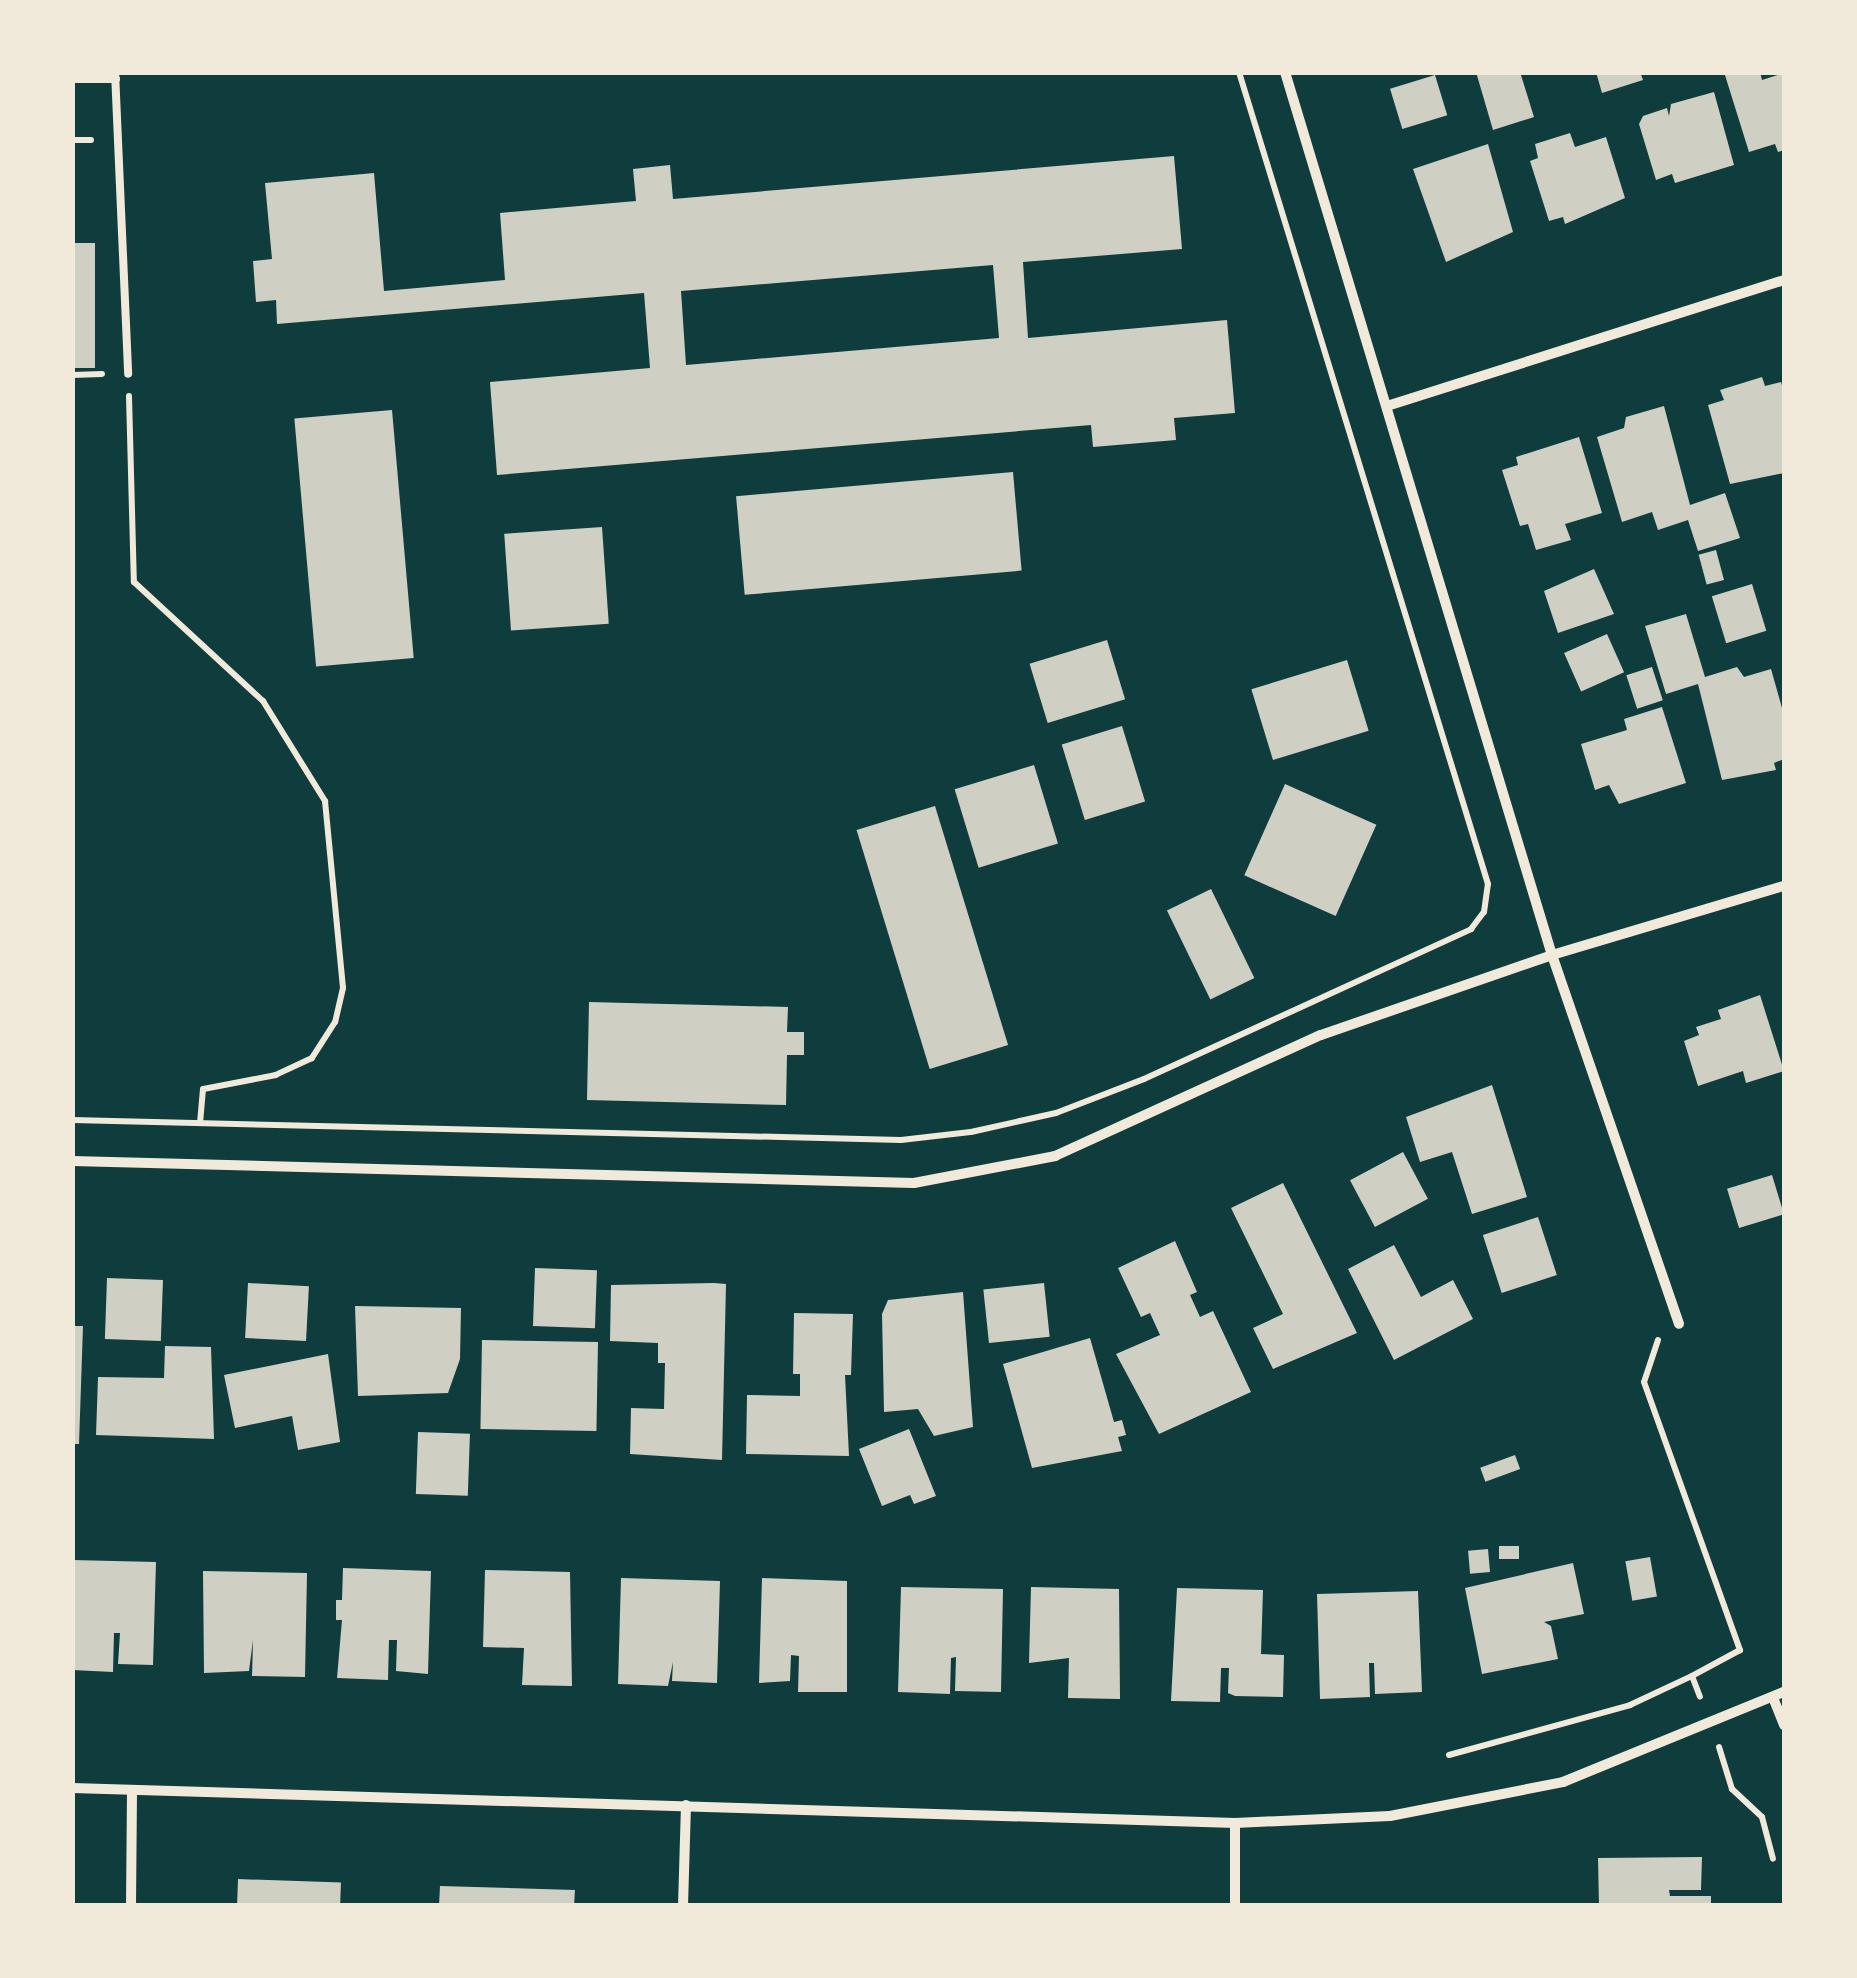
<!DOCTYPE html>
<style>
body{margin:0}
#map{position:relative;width:1857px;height:1978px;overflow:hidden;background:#0f3d3e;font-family:"Noto Sans",sans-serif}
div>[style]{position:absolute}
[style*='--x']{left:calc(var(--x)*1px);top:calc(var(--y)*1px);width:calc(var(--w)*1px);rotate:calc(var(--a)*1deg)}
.building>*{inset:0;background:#cfcfc3;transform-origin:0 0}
.path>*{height:6px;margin:-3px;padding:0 3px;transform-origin:3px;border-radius:3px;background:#f1e9da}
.service>*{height:8px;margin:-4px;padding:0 4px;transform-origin:4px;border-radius:4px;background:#f1e9da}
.minor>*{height:10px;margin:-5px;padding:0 5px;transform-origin:5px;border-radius:5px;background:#f1e9da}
span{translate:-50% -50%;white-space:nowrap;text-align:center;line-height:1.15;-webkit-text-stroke:10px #f1e9da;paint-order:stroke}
.frame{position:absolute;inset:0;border:75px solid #f1e9da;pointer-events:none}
</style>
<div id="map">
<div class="building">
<div style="clip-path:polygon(1476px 72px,1520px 72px,1534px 117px,1493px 130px)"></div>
<div style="clip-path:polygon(1596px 72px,1640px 72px,1643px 80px,1602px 93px)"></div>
<div style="clip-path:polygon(1724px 72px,1760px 72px,1762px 80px,1784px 73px,1784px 150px,1778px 152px,1775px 144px,1749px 152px)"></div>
<div style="left:1435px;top:75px;width:42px;height:47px;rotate:73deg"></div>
<div style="clip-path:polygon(1714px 92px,1734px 165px,1675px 183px,1672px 174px,1656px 180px,1639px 124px,1643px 116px,1667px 108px,1669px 116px,1671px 104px)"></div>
<div style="clip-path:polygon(1570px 133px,1575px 147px,1606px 137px,1625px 198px,1565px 224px,1563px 217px,1549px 221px,1530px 161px,1538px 158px,1535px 144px)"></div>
<div style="clip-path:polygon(1488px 144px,1513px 232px,1446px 262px,1413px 169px)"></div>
<div style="clip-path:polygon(evenodd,1174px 156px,1182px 249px,1023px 262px,1028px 338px,1227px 320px,1235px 413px,1174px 418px,1176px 440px,1093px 447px,1091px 425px,497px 475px,490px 382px,650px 368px,644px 293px,277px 324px,276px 300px,256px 302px,253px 261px,272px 259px,265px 183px,374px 173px,384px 291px,505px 280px,500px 213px,636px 201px,633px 169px,670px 165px,673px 199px,1174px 156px,993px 265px,999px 338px,686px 365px,681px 291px,993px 265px)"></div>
<div style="left:72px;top:243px;width:23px;height:125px"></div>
<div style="clip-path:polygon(1762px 377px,1765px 386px,1781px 382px,1784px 392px,1784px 473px,1730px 484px,1708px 405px,1724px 400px,1720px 390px)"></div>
<div style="clip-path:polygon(1664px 406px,1690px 505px,1725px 493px,1740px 538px,1698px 551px,1688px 520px,1658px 530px,1652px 512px,1622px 522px,1597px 437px,1624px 428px,1626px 417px)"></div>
<div style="left:392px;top:410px;width:249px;height:98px;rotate:85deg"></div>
<div style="clip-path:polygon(1579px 437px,1602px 513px,1565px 524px,1571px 540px,1536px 550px,1528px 524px,1520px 526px,1502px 470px,1518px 465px,1516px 457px)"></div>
<div style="left:1013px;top:472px;width:99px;height:278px;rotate:85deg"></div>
<div style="left:602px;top:527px;width:97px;height:98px;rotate:86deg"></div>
<div style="left:1716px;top:550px;width:31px;height:18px;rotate:75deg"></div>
<div style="clip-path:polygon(1594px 569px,1614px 614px,1558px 633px,1544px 591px)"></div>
<div style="left:1752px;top:584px;width:49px;height:42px;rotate:73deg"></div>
<div style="clip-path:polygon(1686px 614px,1705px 677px,1737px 667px,1744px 677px,1771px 669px,1784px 715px,1784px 759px,1774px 763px,1776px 770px,1722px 780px,1698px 684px,1666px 694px,1645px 626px)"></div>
<div style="left:1607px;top:634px;width:42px;height:47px;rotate:66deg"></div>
<div style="left:1107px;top:640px;width:62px;height:81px;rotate:73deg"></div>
<div style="left:1347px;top:660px;width:74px;height:100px;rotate:73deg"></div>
<div style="left:1652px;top:667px;width:35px;height:27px;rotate:72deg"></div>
<div style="clip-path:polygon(1662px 707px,1686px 783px,1619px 804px,1609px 785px,1595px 790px,1581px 744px,1627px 730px,1624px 719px)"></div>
<div style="left:1122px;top:726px;width:79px;height:63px;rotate:73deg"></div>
<div style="left:1034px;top:765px;width:82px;height:83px;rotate:73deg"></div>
<div style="left:1285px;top:784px;width:100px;height:100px;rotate:24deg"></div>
<div style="left:935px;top:806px;width:250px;height:82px;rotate:73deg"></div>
<div style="left:1211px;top:889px;width:99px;height:49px;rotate:64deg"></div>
<div style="clip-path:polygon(1760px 995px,1784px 1071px,1746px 1083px,1743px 1071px,1698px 1086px,1684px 1041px,1699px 1035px,1696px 1027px,1721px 1019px,1718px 1010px)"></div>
<div style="clip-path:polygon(589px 1002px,788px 1007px,787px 1032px,804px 1032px,804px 1055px,787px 1055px,786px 1105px,587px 1100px)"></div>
<div style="clip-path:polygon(1492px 1085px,1527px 1197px,1472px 1214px,1452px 1152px,1420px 1162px,1406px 1117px)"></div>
<div style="left:1403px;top:1152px;width:53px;height:60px;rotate:62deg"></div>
<div style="left:1772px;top:1175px;width:41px;height:47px;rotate:73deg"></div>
<div style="clip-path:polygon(1283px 1183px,1357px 1333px,1273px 1369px,1253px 1328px,1283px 1314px,1231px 1208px)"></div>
<div style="left:1538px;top:1217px;width:61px;height:58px;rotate:72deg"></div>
<div style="clip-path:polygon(1175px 1241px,1197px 1292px,1190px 1295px,1200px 1317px,1213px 1311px,1251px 1392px,1159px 1434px,1116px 1354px,1160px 1335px,1150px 1313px,1141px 1317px,1118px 1268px)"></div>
<div style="clip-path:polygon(1394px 1245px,1421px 1297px,1453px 1280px,1473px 1319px,1394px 1360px,1348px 1269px)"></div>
<div style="left:535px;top:1268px;width:62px;height:58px;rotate:2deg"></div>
<div style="left:107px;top:1278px;width:56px;height:61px;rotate:2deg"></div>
<div style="left:248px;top:1283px;width:61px;height:55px;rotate:3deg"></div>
<div style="clip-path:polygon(714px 1283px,726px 1284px,722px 1460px,630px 1454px,631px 1408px,664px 1409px,665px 1363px,658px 1363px,658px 1343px,610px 1341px,611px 1285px)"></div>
<div style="left:1044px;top:1283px;width:54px;height:61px;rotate:84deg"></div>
<div style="clip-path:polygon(963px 1292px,973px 1427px,934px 1436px,918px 1409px,884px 1412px,882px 1314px,888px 1300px)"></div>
<div style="clip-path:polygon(355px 1306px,461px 1308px,460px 1359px,448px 1393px,358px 1396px)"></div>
<div style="clip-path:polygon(794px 1313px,853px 1314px,851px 1375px,845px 1375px,849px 1456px,746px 1454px,747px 1395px,800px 1396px,800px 1374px,793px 1374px)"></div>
<div style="clip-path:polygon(72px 1326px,83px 1326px,79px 1444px,72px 1444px)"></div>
<div style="clip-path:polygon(1090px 1338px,1114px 1422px,1122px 1420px,1126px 1435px,1118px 1437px,1122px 1451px,1032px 1468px,1003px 1364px)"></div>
<div style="left:482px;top:1340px;width:116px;height:89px;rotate:1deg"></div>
<div style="clip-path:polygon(165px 1346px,211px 1347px,214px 1439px,96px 1435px,98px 1377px,164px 1378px)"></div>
<div style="clip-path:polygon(328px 1354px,340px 1442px,298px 1450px,292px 1416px,235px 1428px,224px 1375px)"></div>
<div style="clip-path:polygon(909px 1429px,936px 1496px,914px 1504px,910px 1495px,882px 1506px,859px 1449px)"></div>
<div style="left:418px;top:1432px;width:52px;height:62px;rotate:2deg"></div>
<div style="left:1515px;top:1455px;width:15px;height:37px;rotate:70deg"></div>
<div style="left:1519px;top:1546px;width:13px;height:20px;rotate:90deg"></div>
<div style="left:1488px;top:1549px;width:23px;height:20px;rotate:85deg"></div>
<div style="left:1650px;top:1557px;width:40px;height:25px;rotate:80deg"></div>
<div style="clip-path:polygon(72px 1560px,156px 1562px,153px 1665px,118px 1664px,120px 1633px,114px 1633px,113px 1672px,72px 1670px)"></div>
<div style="clip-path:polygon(1573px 1563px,1584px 1614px,1544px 1622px,1551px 1626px,1558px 1659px,1482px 1674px,1465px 1588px)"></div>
<div style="clip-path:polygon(343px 1568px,431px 1571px,428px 1674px,396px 1671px,397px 1640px,389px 1640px,388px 1680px,337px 1678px,342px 1620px,336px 1620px,336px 1600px,342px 1600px)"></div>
<div style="clip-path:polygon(485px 1570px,570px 1572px,572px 1686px,522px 1685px,524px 1648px,483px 1647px)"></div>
<div style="clip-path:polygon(203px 1571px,307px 1573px,305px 1677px,252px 1676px,253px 1640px,249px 1671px,204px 1673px)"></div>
<div style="clip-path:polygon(621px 1578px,720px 1581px,717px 1683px,672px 1681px,673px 1662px,668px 1686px,618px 1684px)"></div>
<div style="clip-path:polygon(762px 1578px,847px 1581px,847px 1692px,798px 1692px,799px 1656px,791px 1655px,790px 1681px,759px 1683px)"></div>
<div style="clip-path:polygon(901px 1587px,1003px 1589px,1001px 1692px,955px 1691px,956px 1657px,951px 1658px,950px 1694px,898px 1692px)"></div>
<div style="clip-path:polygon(1031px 1587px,1119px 1589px,1120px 1699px,1068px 1698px,1069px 1658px,1029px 1663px)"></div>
<div style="clip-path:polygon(1177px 1588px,1263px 1590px,1261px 1654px,1284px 1655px,1283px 1697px,1235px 1696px,1228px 1693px,1229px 1668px,1221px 1668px,1220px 1702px,1171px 1701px)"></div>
<div style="clip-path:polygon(1418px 1591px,1422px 1692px,1375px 1694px,1374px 1663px,1369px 1663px,1370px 1697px,1320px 1699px,1317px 1594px)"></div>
<div style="clip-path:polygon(1702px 1857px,1701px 1890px,1669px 1890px,1670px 1896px,1711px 1896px,1711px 1906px,1599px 1906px,1598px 1858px)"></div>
<div style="left:238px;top:1879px;width:103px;height:27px;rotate:2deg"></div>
<div style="clip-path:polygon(440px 1886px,575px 1890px,574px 1906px,439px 1906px)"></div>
</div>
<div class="path">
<div style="--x:72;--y:140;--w:19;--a:0"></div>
<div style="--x:72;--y:375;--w:30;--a:-2"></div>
<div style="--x:129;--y:396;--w:186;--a:88.5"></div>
<div style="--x:134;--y:582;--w:176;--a:42.7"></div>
<div style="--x:263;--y:701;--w:118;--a:58.2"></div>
<div style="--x:325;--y:801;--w:188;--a:84.5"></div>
<div style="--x:343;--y:988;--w:35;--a:103"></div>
<div style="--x:335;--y:1022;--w:43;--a:122.6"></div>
<div style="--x:312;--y:1058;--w:40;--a:155"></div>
<div style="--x:276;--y:1075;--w:74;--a:169.1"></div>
<div style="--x:203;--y:1089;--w:34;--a:95"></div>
<div style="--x:72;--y:1120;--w:829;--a:1.38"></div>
<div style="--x:901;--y:1140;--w:70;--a:-6.5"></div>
<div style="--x:971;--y:1132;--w:87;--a:-12.6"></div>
<div style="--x:1056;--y:1113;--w:94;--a:-21.1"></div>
<div style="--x:1144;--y:1079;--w:360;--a:-24.6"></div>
<div style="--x:1471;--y:929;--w:21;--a:-53"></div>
<div style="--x:1484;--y:912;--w:28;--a:-82"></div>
<div style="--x:1488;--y:884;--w:849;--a:-107.05"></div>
<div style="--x:1658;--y:1340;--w:44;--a:108.4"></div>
<div style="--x:1644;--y:1382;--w:285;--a:70.3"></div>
<div style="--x:1740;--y:1650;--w:55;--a:151.6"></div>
<div style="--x:1719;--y:1747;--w:44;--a:72.8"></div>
<div style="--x:1732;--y:1789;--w:41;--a:43"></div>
<div style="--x:1762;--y:1817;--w:43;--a:75.3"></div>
<div style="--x:1449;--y:1755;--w:188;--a:-15.4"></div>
<div style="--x:1630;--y:1705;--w:68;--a:-25.1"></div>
<div style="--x:1692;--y:1676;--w:22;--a:69"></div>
</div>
<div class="service">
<div style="--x:115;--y:72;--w:302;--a:87.5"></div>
<div style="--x:72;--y:79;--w:44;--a:0"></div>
</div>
<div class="minor">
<div style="--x:1285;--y:72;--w:922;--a:73.18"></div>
<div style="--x:1552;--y:955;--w:390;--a:71"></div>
<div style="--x:1387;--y:406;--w:417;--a:-17.6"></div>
<div style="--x:72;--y:1161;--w:842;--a:1.5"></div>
<div style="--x:914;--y:1183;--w:144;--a:-10.8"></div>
<div style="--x:1055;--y:1156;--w:292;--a:-24.5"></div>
<div style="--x:1321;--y:1035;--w:244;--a:-19.1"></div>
<div style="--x:1552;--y:955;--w:242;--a:-16.6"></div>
<div style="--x:1774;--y:1700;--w:27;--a:68"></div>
<div style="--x:72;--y:1788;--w:1164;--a:1.72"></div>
<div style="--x:1235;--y:1823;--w:155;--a:-2.6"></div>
<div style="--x:1390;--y:1816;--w:176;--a:-11.1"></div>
<div style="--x:1563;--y:1782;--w:239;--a:-22.2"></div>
<div style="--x:1235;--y:1823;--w:83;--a:90"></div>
<div style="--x:131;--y:1906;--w:116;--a:-89.5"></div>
<div style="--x:683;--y:1906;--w:101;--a:-88.3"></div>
</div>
<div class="frame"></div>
</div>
